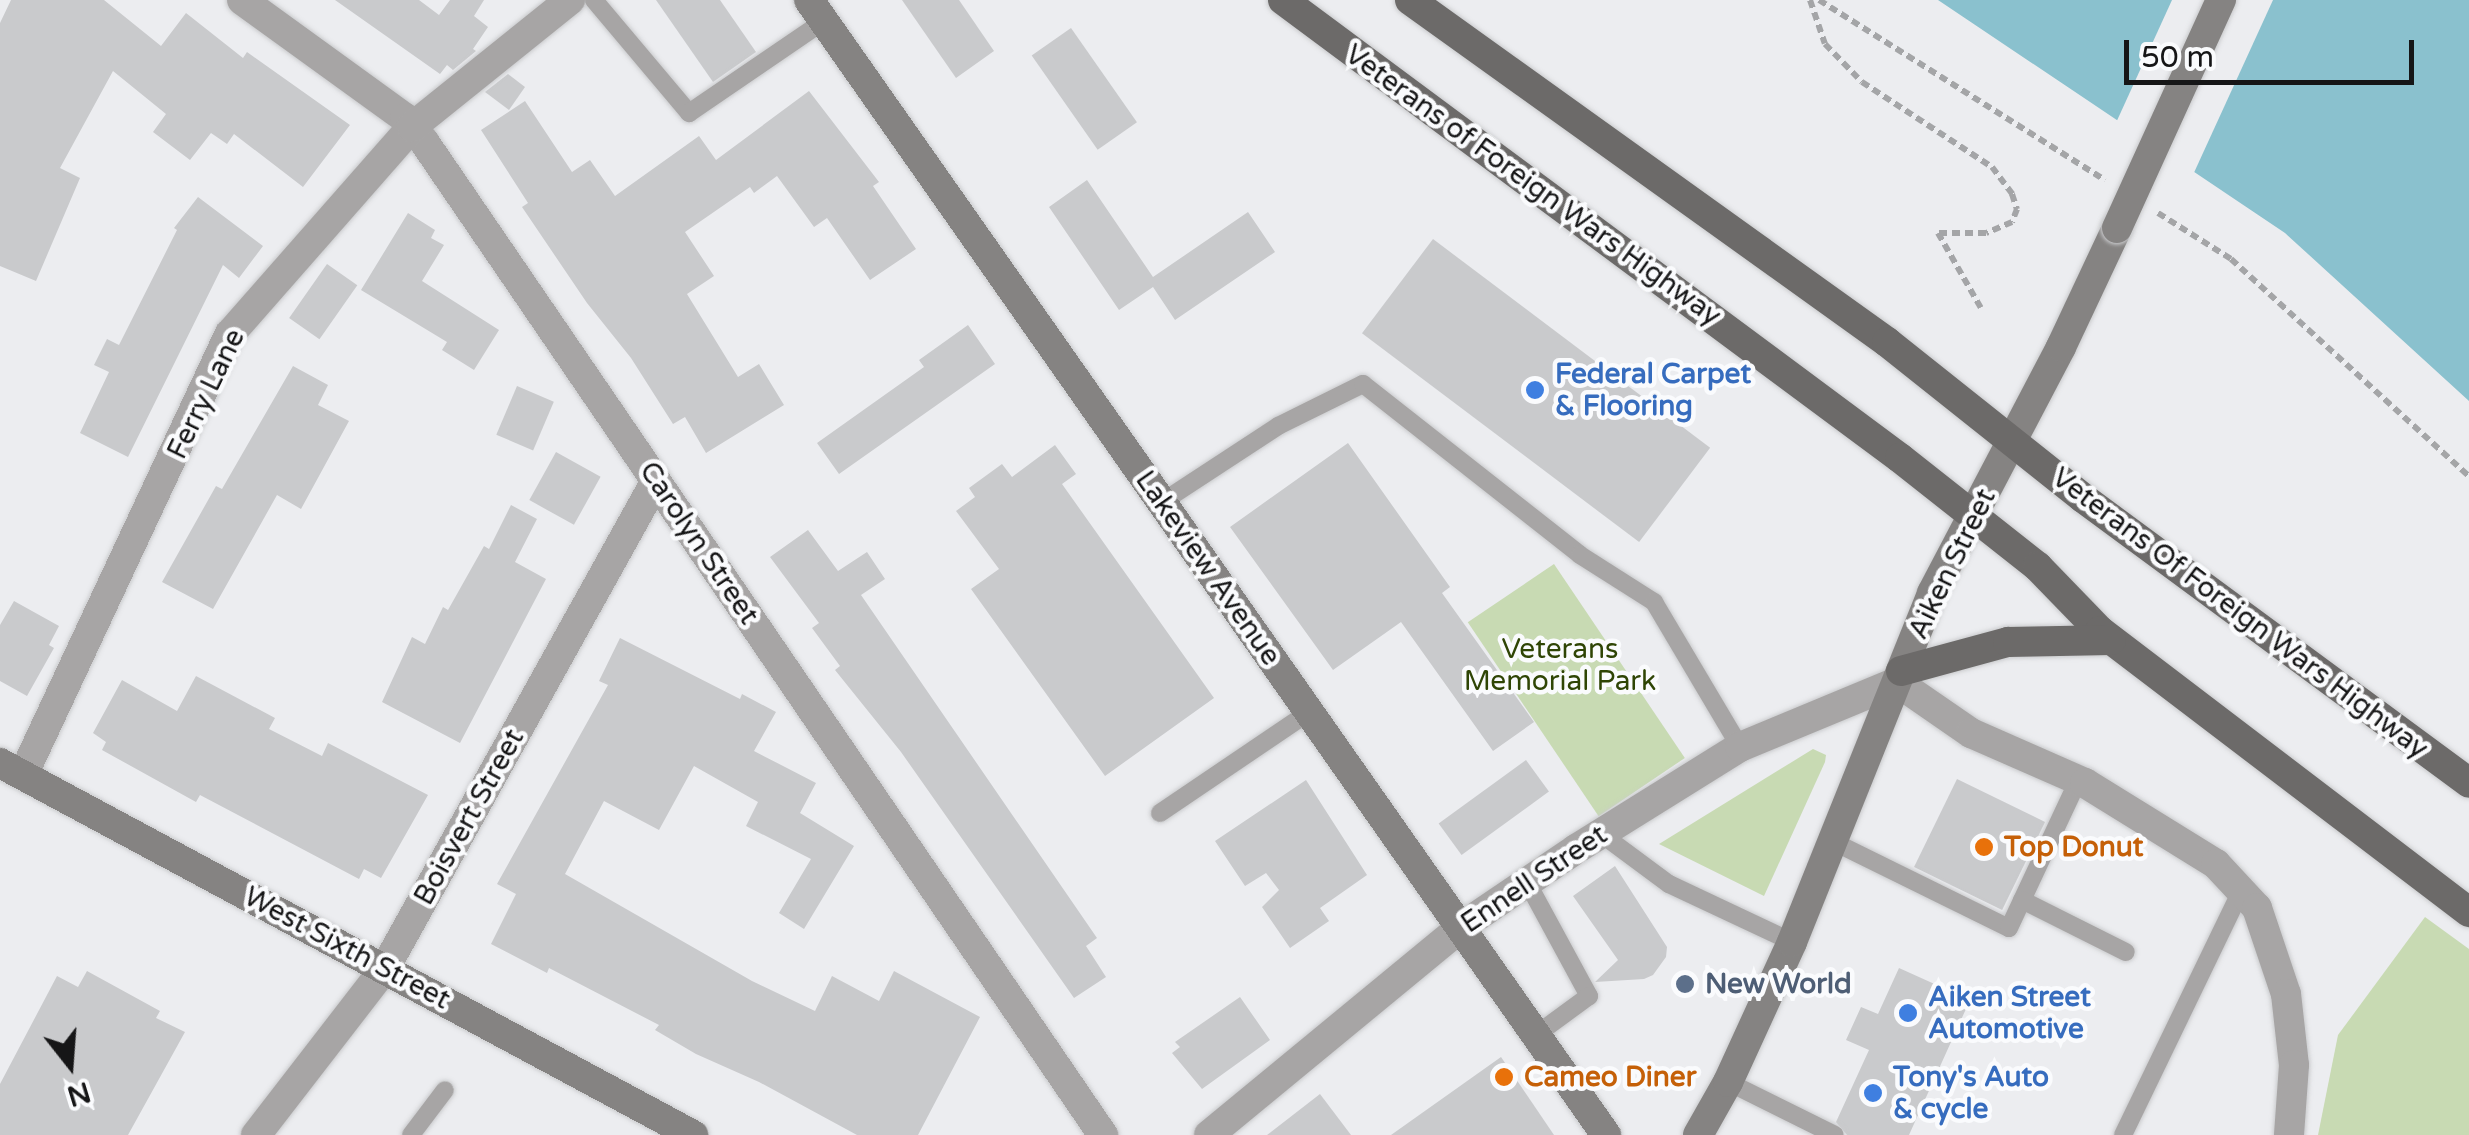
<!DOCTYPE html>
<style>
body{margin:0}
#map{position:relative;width:2469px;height:1135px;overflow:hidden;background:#ecedf0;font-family:"Varela Round",sans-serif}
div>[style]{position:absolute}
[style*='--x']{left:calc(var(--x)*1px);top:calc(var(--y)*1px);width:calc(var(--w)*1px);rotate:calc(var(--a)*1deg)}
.green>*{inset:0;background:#c8dab3;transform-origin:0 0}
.water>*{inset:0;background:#8ac1ce}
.pier>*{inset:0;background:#ecedf0}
.building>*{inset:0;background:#c9cacc;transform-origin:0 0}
.path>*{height:6px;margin-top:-3px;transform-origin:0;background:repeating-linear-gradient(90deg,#a4a5a7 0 8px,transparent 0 13px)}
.roads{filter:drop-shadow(0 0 2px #cacbcd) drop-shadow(0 0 2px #cacbcd)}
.service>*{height:18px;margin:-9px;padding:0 9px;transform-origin:9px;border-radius:9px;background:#a7a5a5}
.minor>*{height:30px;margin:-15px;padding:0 15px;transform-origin:15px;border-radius:15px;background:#a7a5a5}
.secondary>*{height:30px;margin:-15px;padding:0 15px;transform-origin:15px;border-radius:15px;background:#858382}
.primary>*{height:30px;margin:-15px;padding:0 15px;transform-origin:15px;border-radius:15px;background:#6c6a69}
.bridges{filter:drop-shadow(0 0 2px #cacbcd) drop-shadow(0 0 2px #cacbcd)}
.secondary-bridge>*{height:30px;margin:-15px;padding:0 15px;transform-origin:15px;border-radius:15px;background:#858382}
.dots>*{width:28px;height:28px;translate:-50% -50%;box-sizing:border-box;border:5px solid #fafbfd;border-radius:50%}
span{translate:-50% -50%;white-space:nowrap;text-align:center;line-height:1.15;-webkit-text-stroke:9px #fafbfd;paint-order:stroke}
.street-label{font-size:28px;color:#161617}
.shop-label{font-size:28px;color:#366cbe;font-weight:700}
.left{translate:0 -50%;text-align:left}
.park-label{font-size:28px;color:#2f4505}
.food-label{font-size:28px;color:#c56008;font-weight:700}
.service-label{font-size:28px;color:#4e5e75;font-weight:700}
.north{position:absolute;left:20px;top:1015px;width:100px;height:100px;-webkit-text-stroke:8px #fafbfd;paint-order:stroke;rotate:163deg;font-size:28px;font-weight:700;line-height:40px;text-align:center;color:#161617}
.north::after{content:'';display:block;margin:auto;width:35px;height:45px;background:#161617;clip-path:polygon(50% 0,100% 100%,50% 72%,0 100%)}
.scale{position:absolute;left:2124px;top:40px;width:290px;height:45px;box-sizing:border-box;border:5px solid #161617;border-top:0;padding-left:12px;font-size:30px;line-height:35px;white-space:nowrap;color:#161617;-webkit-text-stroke:8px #fafbfd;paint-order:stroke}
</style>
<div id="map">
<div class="green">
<div style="left:1554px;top:564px;width:234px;height:104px;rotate:56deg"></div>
<div style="clip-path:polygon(1813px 749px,1826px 755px,1825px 762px,1764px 896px,1659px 844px)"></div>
<div style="clip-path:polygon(2425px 917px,2469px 949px,2469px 1135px,2318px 1135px,2338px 1035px)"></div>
</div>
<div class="water">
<div style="clip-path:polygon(1938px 0,2469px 0,2469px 401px,2285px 233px)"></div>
</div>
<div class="pier">
<div style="clip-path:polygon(2172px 0,2273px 0,2192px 177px,2115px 125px)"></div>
</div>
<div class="building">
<div style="clip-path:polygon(11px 0,104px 0,161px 46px,186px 13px,243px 58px,247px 52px,350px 125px,303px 187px,234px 134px,227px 144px,211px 133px,190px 160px,153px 132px,166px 114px,113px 71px,60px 168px,80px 178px,36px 281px,0 266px,0 23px)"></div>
<div style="clip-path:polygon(335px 0,419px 0,439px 15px,450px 0,484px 0,474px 16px,488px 27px,473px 49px,476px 51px,453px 70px,447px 65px,440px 74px)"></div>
<div style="clip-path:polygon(656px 0,720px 0,756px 52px,713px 82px)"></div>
<div style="clip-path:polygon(902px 0,959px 0,994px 51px,956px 78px)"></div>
<div style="left:1071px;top:28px;width:115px;height:48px;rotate:55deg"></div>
<div style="clip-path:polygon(508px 74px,525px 87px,509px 110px,485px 92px)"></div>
<div style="clip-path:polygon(809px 91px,879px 182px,873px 186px,916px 249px,870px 280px,827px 218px,814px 227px,777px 176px,754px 193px,750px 187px,685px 232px,714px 276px,687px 294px,738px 377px,759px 364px,784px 405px,706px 453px,685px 417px,673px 424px,631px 358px,587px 303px,522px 207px,528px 203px,481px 130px,525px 101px,572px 172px,590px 160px,615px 196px,699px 136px,716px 160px)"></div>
<div style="clip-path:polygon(1087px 180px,1153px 277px,1248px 212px,1275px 252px,1175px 320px,1153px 287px,1119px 310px,1049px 207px)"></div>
<div style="clip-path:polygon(198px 197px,263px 246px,239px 278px,223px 265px,128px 457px,80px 433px,109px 372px,94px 365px,107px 339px,119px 345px,177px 230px,174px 228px)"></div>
<div style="clip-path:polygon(408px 213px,435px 230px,431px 238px,444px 245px,422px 281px,499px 330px,474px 370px,442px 350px,447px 342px,361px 290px)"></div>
<div style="left:1433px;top:239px;width:347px;height:118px;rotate:37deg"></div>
<div style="left:327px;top:264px;width:37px;height:66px;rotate:35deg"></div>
<div style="clip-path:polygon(968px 325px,995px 364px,839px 474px,817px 443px,924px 367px,919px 360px)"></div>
<div style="clip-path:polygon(293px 366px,328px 385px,318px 405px,349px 421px,301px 509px,277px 495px,213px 609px,162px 582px,216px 486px,222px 489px)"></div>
<div style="left:517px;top:386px;width:40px;height:53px;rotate:23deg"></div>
<div style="clip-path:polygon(1348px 443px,1450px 587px,1442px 593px,1534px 722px,1493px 751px,1401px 622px,1333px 670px,1230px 527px)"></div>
<div style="clip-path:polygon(1055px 445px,1076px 474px,1062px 484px,1214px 698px,1105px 776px,971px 589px,999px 569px,956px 511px,975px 497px,969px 488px,1002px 464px,1012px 477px)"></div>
<div style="left:556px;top:452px;width:51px;height:55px;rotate:29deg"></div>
<div style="clip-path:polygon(511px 505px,537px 519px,515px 562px,546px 579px,460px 743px,382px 702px,412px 637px,425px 644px,443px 607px,448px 610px,484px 546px,489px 549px)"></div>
<div style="clip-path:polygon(808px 530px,838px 571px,867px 552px,885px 579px,861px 595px,1097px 938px,1086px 946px,1106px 977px,1074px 998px,901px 752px,835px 670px,840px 666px,812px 628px,819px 623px,770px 557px)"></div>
<div style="clip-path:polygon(14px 601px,59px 626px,49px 645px,54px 648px,27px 696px,0 681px,0 625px)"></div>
<div style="clip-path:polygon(620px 638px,740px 699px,742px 694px,776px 712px,754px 751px,816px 783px,800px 813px,854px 846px,804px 929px,779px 913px,811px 859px,746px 826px,758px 802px,694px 766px,659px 830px,604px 801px,565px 874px,752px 981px,815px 1011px,832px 976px,879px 1001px,894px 971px,980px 1017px,918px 1135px,857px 1135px,759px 1082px,696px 1054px,655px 1030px,659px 1025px,549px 968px,547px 973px,491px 944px,516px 894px,497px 884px,608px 685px,599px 681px)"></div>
<div style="clip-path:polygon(196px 676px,275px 718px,269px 729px,322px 756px,328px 743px,428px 795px,381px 878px,364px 869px,359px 879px,200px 795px,196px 802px,102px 750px,106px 742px,93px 733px,122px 680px,177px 711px)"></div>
<div style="left:1526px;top:760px;width:39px;height:108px;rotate:54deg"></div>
<div style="left:1957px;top:779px;width:98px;height:98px;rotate:26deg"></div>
<div style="clip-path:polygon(1306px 780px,1367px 875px,1320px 908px,1329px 921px,1290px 948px,1262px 907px,1279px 890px,1266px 873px,1245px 886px,1215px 841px)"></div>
<div style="clip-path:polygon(1615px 866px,1667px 947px,1666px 957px,1653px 975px,1644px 979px,1595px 982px,1618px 960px,1573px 896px)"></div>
<div style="clip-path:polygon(1899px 968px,1970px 1000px,1909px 1135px,1847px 1135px,1836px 1122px,1869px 1050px,1846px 1040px,1861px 1007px,1878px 1014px)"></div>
<div style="clip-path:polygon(87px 971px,160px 1011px,156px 1018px,185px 1032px,128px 1135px,0 1135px,0 1084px,57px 976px,78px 987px)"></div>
<div style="clip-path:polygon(1240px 997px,1270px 1040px,1202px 1089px,1172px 1053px,1180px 1047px,1175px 1042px)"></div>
<div style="clip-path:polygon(1501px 1057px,1554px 1135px,1391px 1135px)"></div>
<div style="clip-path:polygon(1320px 1094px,1351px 1135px,1267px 1135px)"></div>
</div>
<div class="path">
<div style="--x:1810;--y:0;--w:46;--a:71.2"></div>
<div style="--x:1825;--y:44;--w:53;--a:45.8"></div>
<div style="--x:1862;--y:82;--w:155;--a:33.2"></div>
<div style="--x:1992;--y:167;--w:34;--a:53"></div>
<div style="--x:2012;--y:194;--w:16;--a:72"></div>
<div style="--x:2017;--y:209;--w:14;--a:111"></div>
<div style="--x:2012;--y:222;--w:28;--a:157"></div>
<div style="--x:1986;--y:233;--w:48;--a:180"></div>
<div style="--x:1938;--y:233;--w:86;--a:60.2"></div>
<div style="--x:1819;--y:0;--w:338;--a:32.2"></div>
<div style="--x:2158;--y:213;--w:86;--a:32.2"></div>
<div style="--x:2231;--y:259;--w:322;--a:42.4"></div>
</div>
<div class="roads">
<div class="service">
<div style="--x:594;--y:0;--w:148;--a:49.9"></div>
<div style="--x:689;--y:113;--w:163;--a:-34.3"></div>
<div style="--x:1162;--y:502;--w:139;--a:-33.2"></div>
<div style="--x:1278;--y:426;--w:95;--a:-26.3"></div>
<div style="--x:1363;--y:384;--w:276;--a:38.2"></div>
<div style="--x:1580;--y:555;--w:88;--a:32.4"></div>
<div style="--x:1654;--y:602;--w:169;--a:59.3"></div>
<div style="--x:1160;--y:813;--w:180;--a:-34.1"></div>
<div style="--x:1600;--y:833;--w:86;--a:36.5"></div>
<div style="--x:1669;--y:884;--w:136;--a:25.2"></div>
<div style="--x:1832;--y:841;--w:197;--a:26.2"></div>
<div style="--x:2009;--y:928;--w:162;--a:-64.9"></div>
<div style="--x:1527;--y:882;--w:130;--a:61.5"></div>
<div style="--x:1589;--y:996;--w:66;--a:143.7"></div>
<div style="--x:2022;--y:900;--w:116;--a:26.6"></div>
<div style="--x:1728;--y:1082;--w:119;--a:26.4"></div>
<div style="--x:411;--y:1135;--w:56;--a:-52.9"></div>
<div style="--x:2123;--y:1135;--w:271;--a:-64.2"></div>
</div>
<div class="minor">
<div style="--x:242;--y:0;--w:201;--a:35.9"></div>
<div style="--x:405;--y:118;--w:32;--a:51"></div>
<div style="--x:425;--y:143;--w:1202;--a:55.65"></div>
<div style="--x:23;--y:775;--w:487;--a:-64.9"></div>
<div style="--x:230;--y:334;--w:276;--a:-48.7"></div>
<div style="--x:412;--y:127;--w:203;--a:-38.8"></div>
<div style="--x:256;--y:1135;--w:211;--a:-52.3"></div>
<div style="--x:385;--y:968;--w:557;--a:-60.91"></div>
<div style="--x:1209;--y:1135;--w:327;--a:-39.5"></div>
<div style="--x:1461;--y:927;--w:139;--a:-34.1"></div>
<div style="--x:1576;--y:849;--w:193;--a:-31.9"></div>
<div style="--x:1740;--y:747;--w:170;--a:-22.5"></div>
<div style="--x:1897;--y:682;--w:90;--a:34.6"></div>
<div style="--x:1971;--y:733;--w:124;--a:23.7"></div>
<div style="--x:2085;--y:783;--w:154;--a:31.7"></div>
<div style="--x:2216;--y:864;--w:60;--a:47"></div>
<div style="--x:2257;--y:908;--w:91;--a:71.4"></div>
<div style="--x:2286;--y:994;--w:71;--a:83.6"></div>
<div style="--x:2294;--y:1065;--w:70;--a:94.1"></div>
</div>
<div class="secondary">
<div style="--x:809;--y:0;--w:1387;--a:54.92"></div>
<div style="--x:0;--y:763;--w:787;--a:28.23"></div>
<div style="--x:1698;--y:1135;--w:61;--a:-60.5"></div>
<div style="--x:1728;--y:1082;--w:154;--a:-65.4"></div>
<div style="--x:1792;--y:942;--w:376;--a:-68.1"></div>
<div style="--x:1932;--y:593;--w:278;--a:-62.3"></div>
<div style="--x:2061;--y:347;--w:132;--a:-64.8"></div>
</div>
<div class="primary">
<div style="--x:1283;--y:0;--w:768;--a:36.59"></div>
<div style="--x:1900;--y:458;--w:176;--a:38.3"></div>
<div style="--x:2038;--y:567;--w:89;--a:45.9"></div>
<div style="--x:2100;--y:631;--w:464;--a:37.3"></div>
<div style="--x:1410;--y:0;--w:587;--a:35.64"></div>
<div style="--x:1887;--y:342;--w:251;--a:38.5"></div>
<div style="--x:2083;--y:498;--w:480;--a:36.4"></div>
<div style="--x:1901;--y:671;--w:111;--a:-15.2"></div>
<div style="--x:2008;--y:642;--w:103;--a:-1.1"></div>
</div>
</div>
<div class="bridges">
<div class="secondary-bridge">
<div style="--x:2117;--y:228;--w:251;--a:-65.5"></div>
</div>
</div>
<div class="dots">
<div style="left:1535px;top:390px;background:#3f7fe0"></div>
<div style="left:1984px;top:847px;background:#e8710a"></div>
<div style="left:1685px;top:984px;background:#5c6f8a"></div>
<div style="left:1908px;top:1013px;background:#3f7fe0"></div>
<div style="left:1504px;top:1077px;background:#e8710a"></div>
<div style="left:1873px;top:1093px;background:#3f7fe0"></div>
</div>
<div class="street-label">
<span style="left:1533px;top:185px;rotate:36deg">Veterans of Foreign Wars Highway</span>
<span style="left:206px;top:394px;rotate:-64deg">Ferry Lane</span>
<span style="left:699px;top:543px;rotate:56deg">Carolyn Street</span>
<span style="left:1952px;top:564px;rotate:-64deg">Aiken Street</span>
<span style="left:1208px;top:568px;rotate:55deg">Lakeview Avenue</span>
<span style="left:2240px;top:613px;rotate:37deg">Veterans Of Foreign Wars Highway</span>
<span style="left:469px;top:817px;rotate:-61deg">Boisvert Street</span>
<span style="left:1534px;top:879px;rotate:-34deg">Ennell Street</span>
<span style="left:347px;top:948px;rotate:28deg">West Sixth Street</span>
</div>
<div class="shop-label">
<span class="left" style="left:1555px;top:390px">Federal Carpet<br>&amp; Flooring</span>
<span class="left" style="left:1928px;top:1013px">Aiken Street<br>Automotive</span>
<span class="left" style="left:1893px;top:1093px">Tony's Auto<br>&amp; cycle</span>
</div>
<div class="park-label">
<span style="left:1560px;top:665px">Veterans<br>Memorial Park</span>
</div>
<div class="food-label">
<span class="left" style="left:2004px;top:847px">Top Donut</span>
<span class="left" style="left:1524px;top:1077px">Cameo Diner</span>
</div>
<div class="service-label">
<span class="left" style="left:1705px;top:984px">New World</span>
</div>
<div class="north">N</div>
<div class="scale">50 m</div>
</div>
